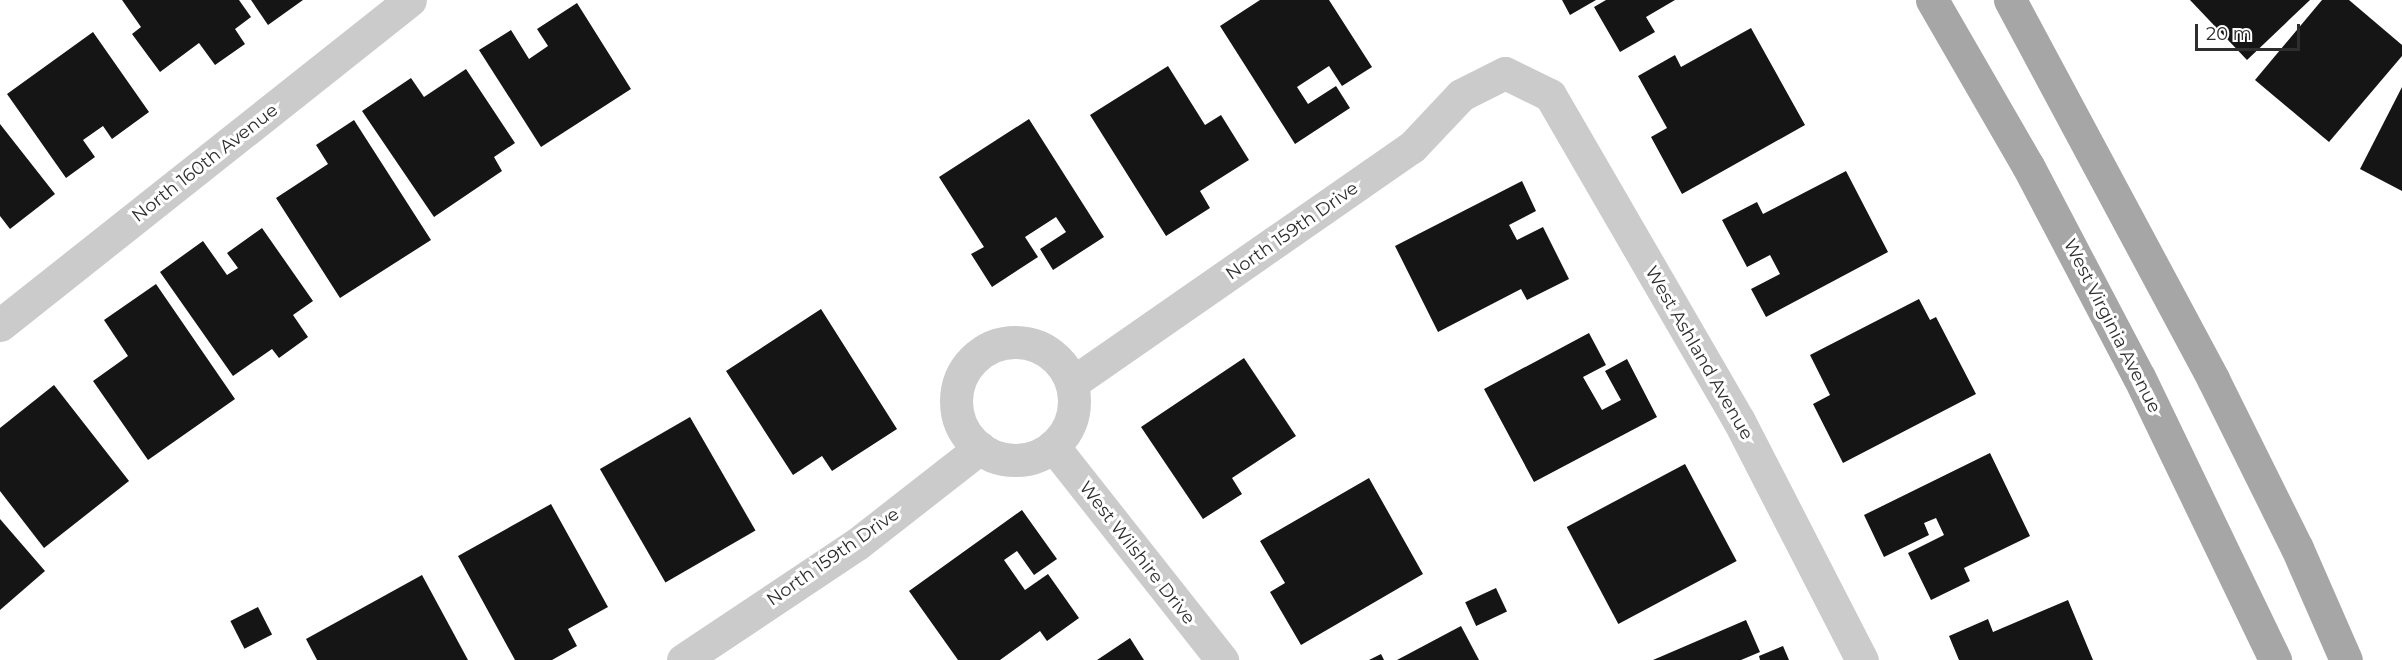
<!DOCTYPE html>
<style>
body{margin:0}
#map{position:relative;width:2402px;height:660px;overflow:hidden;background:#fff;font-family:Montserrat,sans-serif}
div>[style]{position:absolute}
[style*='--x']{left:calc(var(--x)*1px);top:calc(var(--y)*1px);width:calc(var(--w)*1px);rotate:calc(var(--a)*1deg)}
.building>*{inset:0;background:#151515;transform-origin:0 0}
.minor>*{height:33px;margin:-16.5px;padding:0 16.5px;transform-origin:16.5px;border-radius:16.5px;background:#cbcbcb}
.minor>.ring{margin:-16.5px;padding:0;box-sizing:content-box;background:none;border:33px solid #cbcbcb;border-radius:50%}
.major>*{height:33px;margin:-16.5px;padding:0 16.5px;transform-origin:16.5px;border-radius:16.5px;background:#a6a6a6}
span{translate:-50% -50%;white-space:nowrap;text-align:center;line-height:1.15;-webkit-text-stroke:6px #fff;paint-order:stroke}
.street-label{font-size:18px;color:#2e2e2e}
.scale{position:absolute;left:2195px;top:24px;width:105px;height:27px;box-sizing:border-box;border:3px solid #2e2e2e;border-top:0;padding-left:8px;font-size:18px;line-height:21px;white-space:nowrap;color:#2e2e2e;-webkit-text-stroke:4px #fff;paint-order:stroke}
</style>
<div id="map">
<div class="building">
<div style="clip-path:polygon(122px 0,239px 0,251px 17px,235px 29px,245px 44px,215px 65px,199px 43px,160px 72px,132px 34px,141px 27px)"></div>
<div style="clip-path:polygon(251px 0,303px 0,268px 25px)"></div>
<div style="clip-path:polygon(1260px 0,1329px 0,1372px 67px,1342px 86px,1329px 66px,1297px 87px,1308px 104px,1336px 86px,1350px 108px,1295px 144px,1220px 26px)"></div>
<div style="clip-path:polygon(1562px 0,1596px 0,1570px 15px)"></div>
<div style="clip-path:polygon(1606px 0,1675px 0,1646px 17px,1655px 32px,1620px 52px,1594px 7px)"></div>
<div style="clip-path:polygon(2190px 0,2310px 0,2247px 60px)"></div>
<div style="clip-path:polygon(2322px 0,2349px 0,2402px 45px,2402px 56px,2329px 142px,2255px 80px)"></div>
<div style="clip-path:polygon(577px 3px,631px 89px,541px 147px,479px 50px,511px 30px,529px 59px,548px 46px,537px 29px)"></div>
<div style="clip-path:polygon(1751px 28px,1805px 125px,1682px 194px,1651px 137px,1667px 128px,1638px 76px,1675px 55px,1681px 67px)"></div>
<div style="clip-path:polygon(93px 32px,149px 112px,112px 139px,103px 126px,83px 140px,95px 157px,66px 178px,7px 94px)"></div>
<div style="clip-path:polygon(1168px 66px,1205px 125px,1221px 115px,1249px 160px,1200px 191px,1210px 208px,1166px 236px,1090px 115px)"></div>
<div style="clip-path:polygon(466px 69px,515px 143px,494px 157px,502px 171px,434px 217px,362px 111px,411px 78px,424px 97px)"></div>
<div style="clip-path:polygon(2402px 87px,2402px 191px,2360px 169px)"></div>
<div style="clip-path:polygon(1029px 119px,1104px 237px,1053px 270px,1040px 249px,1066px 232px,1056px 217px,1025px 237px,1038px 257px,992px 287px,971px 254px,984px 247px,939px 177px)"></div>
<div style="clip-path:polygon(354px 120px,431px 240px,340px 298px,276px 198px,328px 164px,316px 145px)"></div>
<div style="clip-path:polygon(0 124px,55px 194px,10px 229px,0 216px)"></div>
<div style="clip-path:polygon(1846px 171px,1888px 252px,1766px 317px,1751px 289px,1780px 274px,1770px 255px,1747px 267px,1722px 220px,1757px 202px,1763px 214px)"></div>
<div style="clip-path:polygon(1522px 181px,1536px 211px,1509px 225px,1517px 240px,1543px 227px,1569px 279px,1527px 300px,1521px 289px,1438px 332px,1395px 246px)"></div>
<div style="clip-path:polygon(262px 228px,313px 301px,293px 315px,308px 337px,279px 358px,272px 349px,233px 376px,160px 272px,203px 241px,227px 275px,238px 268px,227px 253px)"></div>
<div style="clip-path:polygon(156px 284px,235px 399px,148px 460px,93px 381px,128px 356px,104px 320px)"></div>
<div style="clip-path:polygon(1919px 299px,1930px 320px,1936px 317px,1976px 394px,1843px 463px,1813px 404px,1830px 395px,1810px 355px)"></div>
<div style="clip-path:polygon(821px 309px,897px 429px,832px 471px,822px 456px,793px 475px,726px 371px)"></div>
<div style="clip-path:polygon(1589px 333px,1606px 365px,1583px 377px,1602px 410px,1621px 400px,1605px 371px,1627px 359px,1657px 417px,1534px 482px,1484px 389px)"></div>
<div style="clip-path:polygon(1244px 358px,1296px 436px,1232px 478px,1242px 494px,1203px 519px,1141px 427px)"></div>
<div style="clip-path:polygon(54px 385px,129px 481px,44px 548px,0 491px,0 428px)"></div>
<div style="left:690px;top:417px;width:131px;height:104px;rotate:60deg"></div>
<div style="clip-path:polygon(1990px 453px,2030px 536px,1964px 568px,1970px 581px,1931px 600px,1908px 553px,1944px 535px,1936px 518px,1924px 523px,1929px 535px,1884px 557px,1864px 515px)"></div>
<div style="left:1685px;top:464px;width:110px;height:134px;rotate:62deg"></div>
<div style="clip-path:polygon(1369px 478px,1423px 574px,1301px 645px,1270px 592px,1285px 583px,1260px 541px)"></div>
<div style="clip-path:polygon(551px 504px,608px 607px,568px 629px,577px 646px,552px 660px,515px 660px,458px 556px)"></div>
<div style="clip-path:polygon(1022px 510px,1057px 559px,1034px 575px,1017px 551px,1004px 560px,1025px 590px,1048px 574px,1079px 618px,1047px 641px,1040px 631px,1000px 660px,958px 660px,909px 591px)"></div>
<div style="clip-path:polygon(0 519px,45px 571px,0 610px)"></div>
<div style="clip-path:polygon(422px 575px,468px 660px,317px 660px,306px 639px)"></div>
<div style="left:1496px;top:588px;width:26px;height:34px;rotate:65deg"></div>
<div style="clip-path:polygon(2068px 600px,2093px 660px,1959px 660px,1949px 636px,1988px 619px,1993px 632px)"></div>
<div style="left:258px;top:607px;width:31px;height:31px;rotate:63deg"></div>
<div style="clip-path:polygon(1746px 620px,1760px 652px,1741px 660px,1653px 660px)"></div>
<div style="clip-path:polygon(1461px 626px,1479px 660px,1397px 660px)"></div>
<div style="clip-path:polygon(1130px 638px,1144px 660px,1097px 660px)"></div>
<div style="clip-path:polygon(1783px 646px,1789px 660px,1760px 660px,1759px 656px)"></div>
<div style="clip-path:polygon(1381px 654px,1384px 660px,1369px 660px)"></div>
</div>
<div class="minor">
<div style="--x:0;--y:325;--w:523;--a:-38.4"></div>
<div class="ring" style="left:956px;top:342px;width:85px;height:85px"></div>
<div style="--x:1072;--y:383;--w:414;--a:-34.8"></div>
<div style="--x:1412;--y:147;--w:71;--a:-46.7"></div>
<div style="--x:1461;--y:95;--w:49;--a:-26.6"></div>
<div style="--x:1505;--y:73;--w:50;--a:26.1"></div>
<div style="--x:1550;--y:95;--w:377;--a:59.9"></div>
<div style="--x:1739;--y:421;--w:269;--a:62.8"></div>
<div style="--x:1053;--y:446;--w:273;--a:51.7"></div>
<div style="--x:683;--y:660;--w:209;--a:-33.7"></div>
<div style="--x:857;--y:544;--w:156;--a:-38"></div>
</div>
<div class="major">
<div style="--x:1932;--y:0;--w:192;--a:60"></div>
<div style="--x:2028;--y:166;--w:238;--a:62.3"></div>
<div style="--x:2139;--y:377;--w:314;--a:64.3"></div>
<div style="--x:2010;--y:0;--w:430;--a:61.8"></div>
<div style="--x:2213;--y:379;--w:189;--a:63.6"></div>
<div style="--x:2297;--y:548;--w:122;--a:66.4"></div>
</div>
<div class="street-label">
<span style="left:205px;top:163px;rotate:-38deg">North 160th Avenue</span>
<span style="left:1292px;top:231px;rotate:-35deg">North 159th Drive</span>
<span style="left:2112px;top:326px;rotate:63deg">West Virginia Avenue</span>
<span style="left:1699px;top:353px;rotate:60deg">West Ashland Avenue</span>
<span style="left:1137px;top:553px;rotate:52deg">West Wilshire Drive</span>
<span style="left:833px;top:557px;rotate:-35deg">North 159th Drive</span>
</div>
<div class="scale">20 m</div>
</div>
